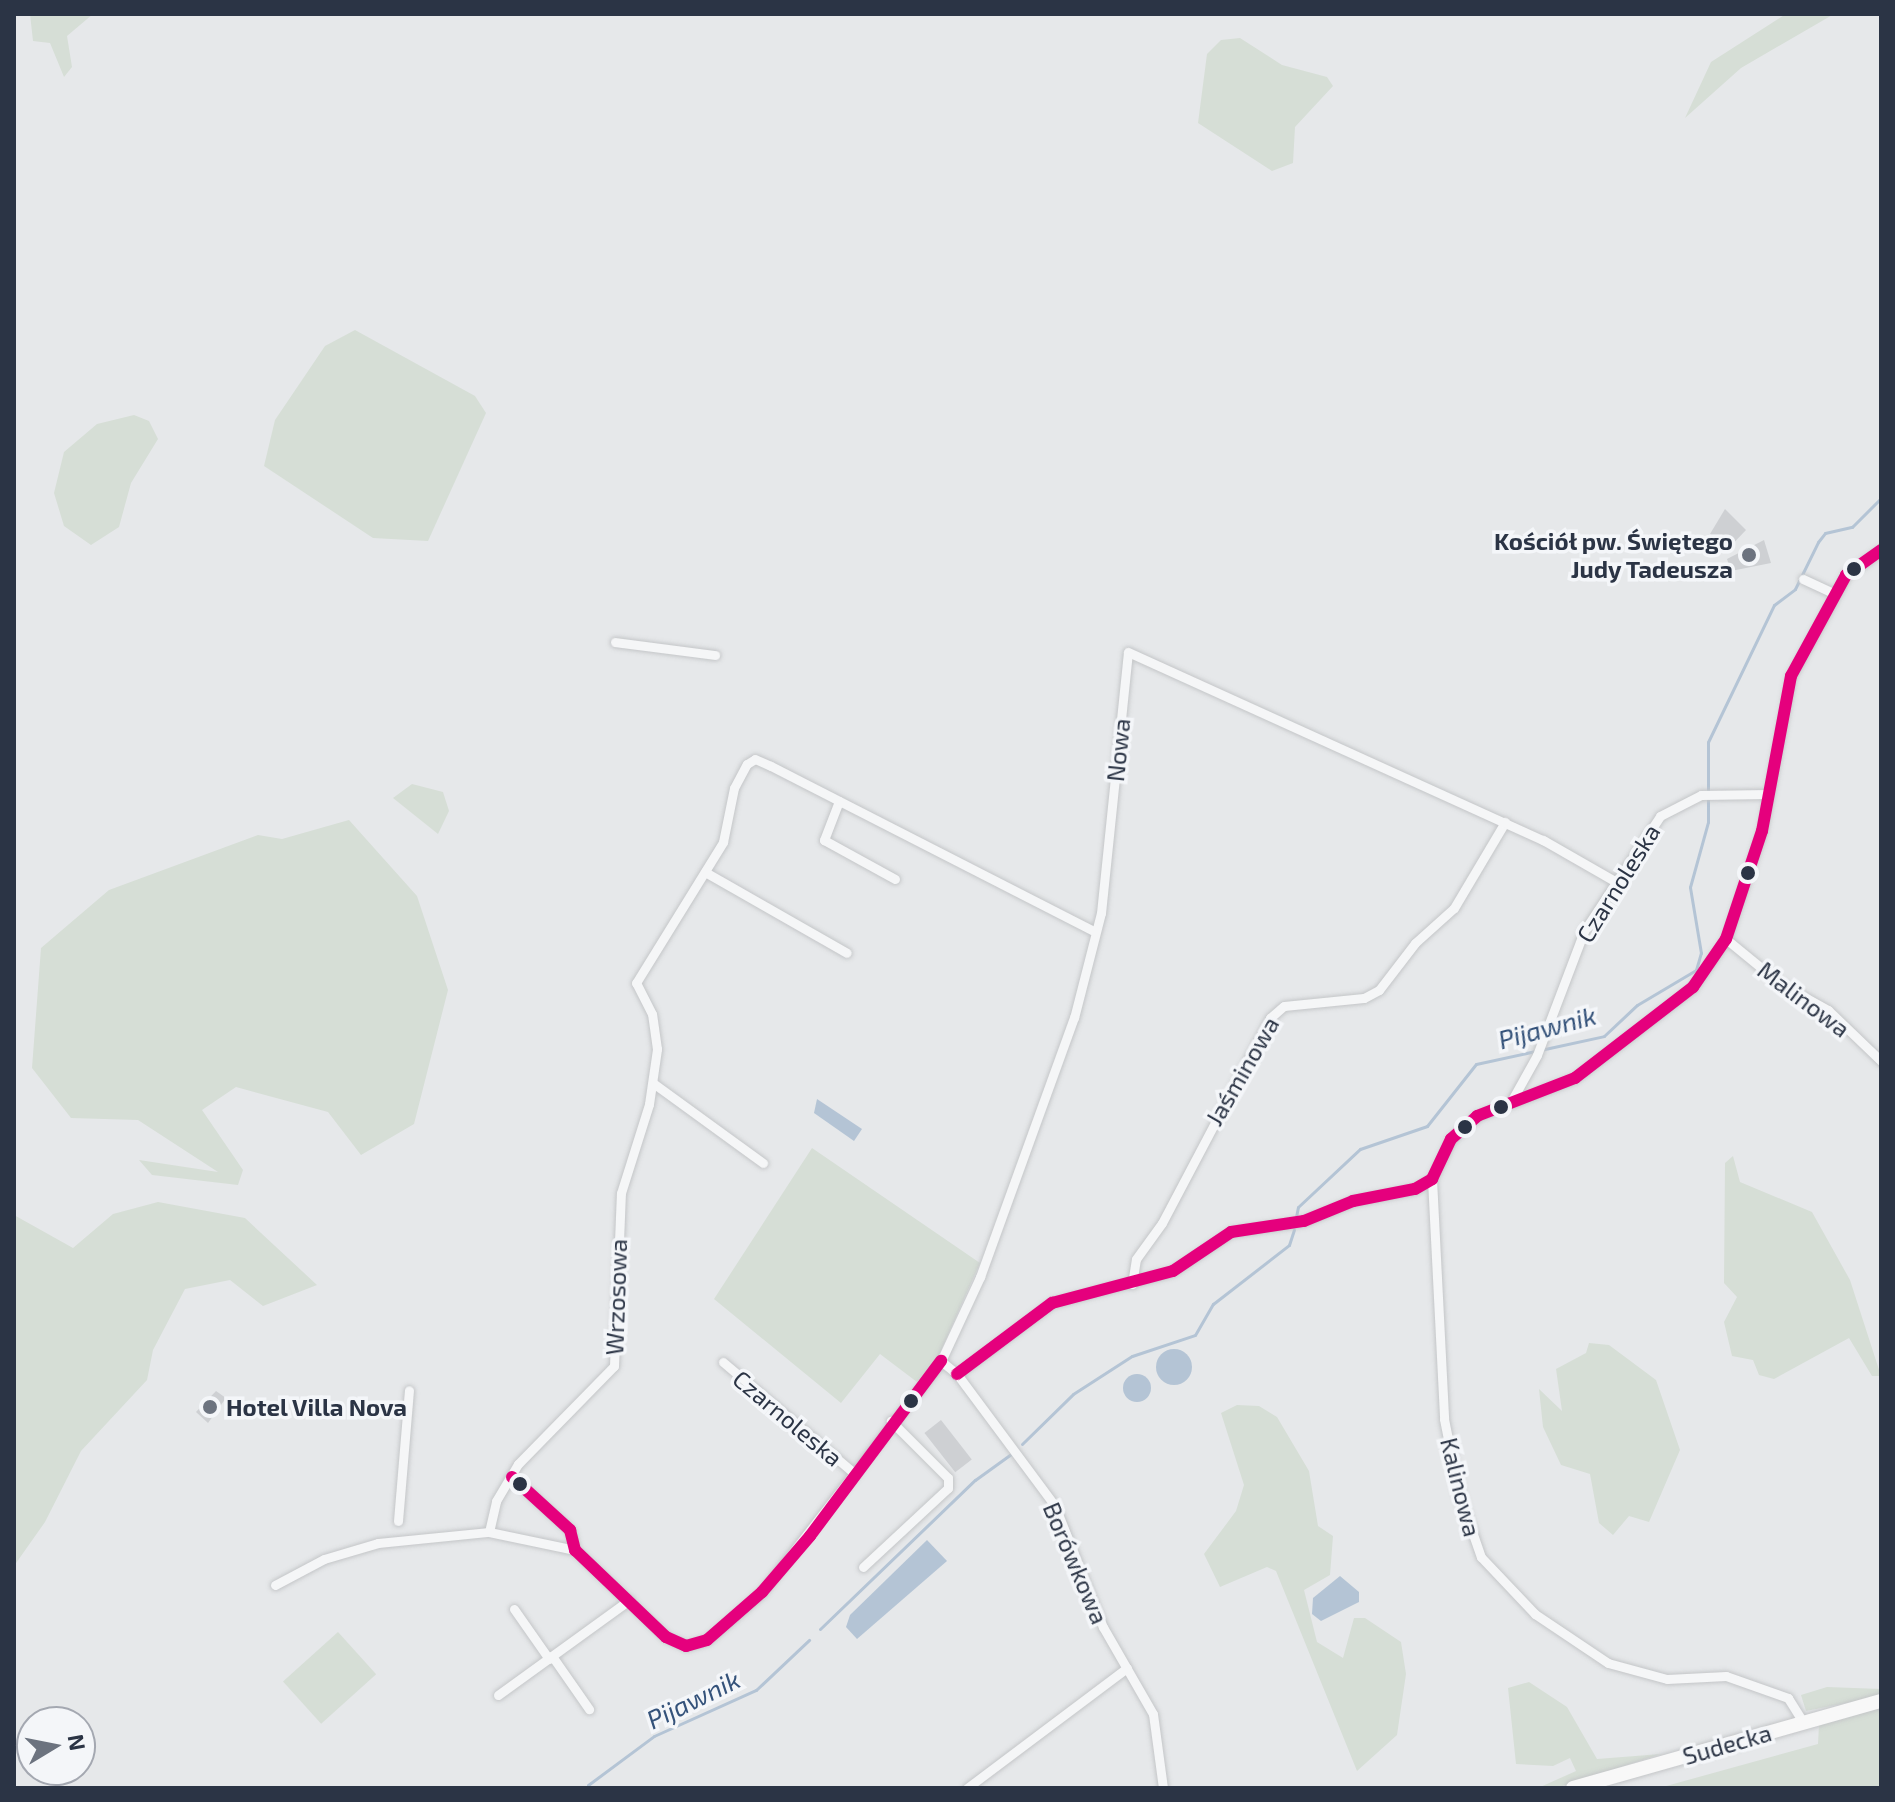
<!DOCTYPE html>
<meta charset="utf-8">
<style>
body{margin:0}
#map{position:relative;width:1895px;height:1802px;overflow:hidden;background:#e6e8ea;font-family:"Exo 2",sans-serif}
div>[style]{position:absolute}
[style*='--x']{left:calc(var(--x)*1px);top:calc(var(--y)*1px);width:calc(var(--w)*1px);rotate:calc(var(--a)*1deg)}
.green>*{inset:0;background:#d6ded6;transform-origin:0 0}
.water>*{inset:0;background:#b4c4d5}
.round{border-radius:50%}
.stream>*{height:3px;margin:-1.5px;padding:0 1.5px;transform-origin:1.5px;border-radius:1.5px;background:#b4c4d5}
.building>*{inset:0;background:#ced0d3;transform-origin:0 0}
.roads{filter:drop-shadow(0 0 2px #c4c6c8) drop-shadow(0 0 2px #c4c6c8)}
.street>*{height:9px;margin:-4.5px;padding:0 4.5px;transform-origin:4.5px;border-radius:4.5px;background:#f5f6f7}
.secondary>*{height:14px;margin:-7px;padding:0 7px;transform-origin:7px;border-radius:7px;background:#f8f8f8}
.bus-1>*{height:12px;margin:-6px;padding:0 6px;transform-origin:6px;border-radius:6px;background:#e5007d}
.dots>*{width:22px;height:22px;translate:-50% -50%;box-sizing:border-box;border:4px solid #f4f6f9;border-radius:50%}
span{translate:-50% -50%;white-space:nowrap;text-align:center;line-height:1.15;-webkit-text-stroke:7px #f4f6f9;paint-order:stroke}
.poi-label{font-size:24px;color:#2b3445;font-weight:700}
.right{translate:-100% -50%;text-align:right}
.left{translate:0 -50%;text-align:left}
.street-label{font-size:24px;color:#2b3445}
.water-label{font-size:26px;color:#34527a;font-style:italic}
.frame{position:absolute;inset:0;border:16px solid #2b3445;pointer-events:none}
.north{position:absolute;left:16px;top:1706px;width:80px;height:80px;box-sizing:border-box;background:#f4f6f9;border:2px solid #a4a8b1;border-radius:50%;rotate:80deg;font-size:22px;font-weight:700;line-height:32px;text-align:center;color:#2b3445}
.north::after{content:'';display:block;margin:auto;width:28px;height:36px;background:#6c737f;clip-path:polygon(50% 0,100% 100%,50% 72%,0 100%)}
</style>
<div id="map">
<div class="green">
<div style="clip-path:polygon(30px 14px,93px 14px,67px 36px,72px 67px,64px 77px,50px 43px,33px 41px)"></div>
<div style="clip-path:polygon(1786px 14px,1834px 14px,1741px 68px,1685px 118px,1711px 62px)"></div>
<div style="clip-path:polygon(1240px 38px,1282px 65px,1327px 77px,1333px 86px,1295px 127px,1293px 163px,1272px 171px,1198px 123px,1207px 54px,1221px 40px)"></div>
<div style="clip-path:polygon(355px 330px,475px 396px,486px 413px,428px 541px,373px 538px,264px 466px,275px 420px,325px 346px)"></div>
<div style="clip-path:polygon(134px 415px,149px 421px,158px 439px,131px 483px,119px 527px,91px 545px,64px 526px,54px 493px,64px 452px,97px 424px)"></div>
<div style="clip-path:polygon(412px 784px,443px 792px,449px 811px,438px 834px,393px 798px)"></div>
<div style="clip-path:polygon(349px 820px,417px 896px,448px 990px,414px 1124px,361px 1155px,328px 1112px,236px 1087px,202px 1110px,243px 1170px,238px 1185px,152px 1175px,139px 1160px,218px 1172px,138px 1120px,71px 1118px,32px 1068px,41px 948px,109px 890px,258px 835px,282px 839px)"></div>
<div style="clip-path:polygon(812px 1148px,980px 1263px,938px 1357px,917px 1382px,880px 1354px,841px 1403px,714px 1299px)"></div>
<div style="clip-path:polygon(1733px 1156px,1740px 1182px,1812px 1212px,1850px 1280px,1881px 1376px,1872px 1376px,1849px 1338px,1774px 1379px,1759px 1375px,1753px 1360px,1732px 1356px,1724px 1322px,1737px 1297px,1724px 1283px,1725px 1163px)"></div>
<div style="clip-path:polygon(158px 1202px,245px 1218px,317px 1285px,263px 1306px,230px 1280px,185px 1289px,153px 1350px,147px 1380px,81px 1451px,45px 1522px,14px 1566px,14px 1215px,73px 1248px,113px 1214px)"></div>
<div style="clip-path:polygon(1589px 1343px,1609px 1345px,1656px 1380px,1680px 1450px,1649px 1522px,1629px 1516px,1613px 1535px,1599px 1523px,1590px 1474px,1561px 1465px,1543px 1427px,1539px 1389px,1562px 1411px,1556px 1369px,1586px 1353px)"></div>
<div style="clip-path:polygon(1237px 1405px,1259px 1406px,1277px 1417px,1309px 1471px,1318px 1526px,1333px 1536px,1330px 1575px,1304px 1590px,1317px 1642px,1343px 1658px,1354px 1618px,1365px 1618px,1401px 1642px,1406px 1674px,1397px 1735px,1357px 1771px,1276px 1571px,1267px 1567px,1220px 1587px,1204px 1554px,1236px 1511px,1244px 1485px,1221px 1413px)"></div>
<div style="left:338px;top:1632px;width:57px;height:74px;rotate:48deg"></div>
<div style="clip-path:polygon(1529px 1682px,1567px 1707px,1597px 1759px,1661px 1754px,1556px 1788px,1538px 1788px,1576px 1771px,1570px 1758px,1553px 1766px,1516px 1764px,1508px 1688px)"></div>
<div style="clip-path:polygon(1827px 1687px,1881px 1689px,1881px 1696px,1806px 1711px,1801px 1695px)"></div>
<div style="clip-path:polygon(1881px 1708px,1881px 1788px,1659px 1788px,1818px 1744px,1819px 1725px)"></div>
</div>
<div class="water">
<div style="clip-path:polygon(817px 1099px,862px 1129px,854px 1141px,814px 1113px)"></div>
<div class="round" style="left:1156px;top:1349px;width:36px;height:36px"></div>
<div class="round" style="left:1123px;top:1374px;width:28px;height:28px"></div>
<div style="clip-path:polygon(927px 1540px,947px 1561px,857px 1639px,846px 1627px,850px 1615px)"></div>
<div style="clip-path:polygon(1340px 1576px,1359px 1592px,1359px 1602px,1321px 1621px,1312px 1614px,1313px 1598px)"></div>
</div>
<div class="stream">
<div style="--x:1296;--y:1217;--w:10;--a:-79"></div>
<div style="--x:1298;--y:1207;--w:85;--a:-43.1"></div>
<div style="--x:1360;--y:1149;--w:71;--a:-18.9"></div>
<div style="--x:1427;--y:1126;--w:79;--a:-51.7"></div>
<div style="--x:1476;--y:1064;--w:131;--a:-12.3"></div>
<div style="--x:1604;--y:1036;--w:45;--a:-43.2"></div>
<div style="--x:1637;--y:1005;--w:69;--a:-30.7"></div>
<div style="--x:1696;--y:970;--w:18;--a:-74"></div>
<div style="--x:1701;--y:953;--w:67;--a:-99.5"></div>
<div style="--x:1690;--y:887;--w:67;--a:-74.5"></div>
<div style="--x:1708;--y:822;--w:80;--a:-90"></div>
<div style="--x:1708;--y:742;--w:152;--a:-64.3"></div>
<div style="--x:1774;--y:605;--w:26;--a:-37"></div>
<div style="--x:1795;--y:589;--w:52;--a:-63.9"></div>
<div style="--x:1818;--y:542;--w:11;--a:-52"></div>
<div style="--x:1825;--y:533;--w:28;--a:-13"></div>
<div style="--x:1852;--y:527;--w:41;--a:-45"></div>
<div style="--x:1022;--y:1444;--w:71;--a:-44.4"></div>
<div style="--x:1073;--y:1394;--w:70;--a:-32.8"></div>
<div style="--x:1132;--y:1356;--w:66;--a:-18.4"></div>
<div style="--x:1195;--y:1335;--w:36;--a:-60"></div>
<div style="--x:1213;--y:1304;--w:96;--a:-37.8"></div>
<div style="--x:1289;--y:1245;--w:16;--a:-72"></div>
<div style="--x:820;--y:1629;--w:215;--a:-43.9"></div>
<div style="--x:975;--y:1480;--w:44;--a:-35.8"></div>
<div style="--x:588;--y:1785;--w:82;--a:-36.6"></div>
<div style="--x:654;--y:1736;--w:112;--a:-24.3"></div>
<div style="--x:756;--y:1690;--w:73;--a:-43.3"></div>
</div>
<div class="building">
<div style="clip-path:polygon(1725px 509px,1746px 530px,1727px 550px,1710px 534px)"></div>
<div style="clip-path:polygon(1764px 540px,1771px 563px,1731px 571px,1727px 559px)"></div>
<div style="clip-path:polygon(216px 1391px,226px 1398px,208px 1423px,196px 1412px)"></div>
<div style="left:941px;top:1420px;width:50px;height:21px;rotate:52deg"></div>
</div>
<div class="roads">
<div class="street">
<div style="--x:1803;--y:579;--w:35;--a:25"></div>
<div style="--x:615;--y:642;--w:101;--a:7.4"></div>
<div style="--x:839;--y:801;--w:42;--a:111"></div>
<div style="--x:824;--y:840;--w:81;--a:28.8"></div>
<div style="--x:705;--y:872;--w:163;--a:29.7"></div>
<div style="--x:1726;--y:939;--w:71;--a:39.3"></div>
<div style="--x:1781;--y:984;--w:54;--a:29"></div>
<div style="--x:1828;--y:1010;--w:74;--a:43.9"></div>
<div style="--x:653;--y:1083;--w:136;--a:36"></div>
<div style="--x:1512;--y:1100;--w:51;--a:-60.9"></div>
<div style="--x:1537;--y:1055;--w:133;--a:-69.2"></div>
<div style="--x:1584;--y:931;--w:138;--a:-56.5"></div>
<div style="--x:1660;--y:816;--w:46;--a:-27.1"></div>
<div style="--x:1701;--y:795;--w:67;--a:-0.9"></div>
<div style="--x:1432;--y:1179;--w:240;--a:87.1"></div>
<div style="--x:1444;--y:1419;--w:76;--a:78.7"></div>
<div style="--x:1459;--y:1494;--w:67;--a:70.8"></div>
<div style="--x:1481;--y:1557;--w:79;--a:46.5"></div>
<div style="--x:1535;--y:1614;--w:88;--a:33.9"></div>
<div style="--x:1608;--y:1663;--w:61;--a:15.2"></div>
<div style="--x:1667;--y:1679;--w:59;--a:-2.9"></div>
<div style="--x:1726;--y:1676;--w:66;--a:19.5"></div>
<div style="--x:1788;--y:1698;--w:28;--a:58"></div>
<div style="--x:1132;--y:1284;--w:25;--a:-81"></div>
<div style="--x:1136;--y:1259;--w:44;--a:-54.2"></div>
<div style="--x:1162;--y:1223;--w:232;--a:-62.2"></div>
<div style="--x:1270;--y:1018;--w:18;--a:-41"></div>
<div style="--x:1284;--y:1006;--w:80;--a:-5.7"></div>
<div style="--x:1364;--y:998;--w:17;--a:-28"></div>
<div style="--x:1379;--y:990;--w:59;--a:-52.5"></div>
<div style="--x:1415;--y:943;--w:52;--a:-41.9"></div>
<div style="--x:1454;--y:908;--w:100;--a:-59.3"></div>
<div style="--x:941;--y:1361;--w:21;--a:39"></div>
<div style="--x:957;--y:1374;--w:164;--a:53.4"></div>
<div style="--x:1055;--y:1506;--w:130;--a:68.4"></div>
<div style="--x:1103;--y:1627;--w:100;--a:60.1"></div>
<div style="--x:1153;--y:1714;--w:75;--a:82.3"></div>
<div style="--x:723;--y:1362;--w:173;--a:40.3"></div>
<div style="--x:957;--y:1374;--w:119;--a:-36.8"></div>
<div style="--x:1052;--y:1303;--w:125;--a:-14.8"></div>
<div style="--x:1173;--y:1271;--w:70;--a:-33.9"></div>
<div style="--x:1231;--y:1232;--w:74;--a:-8.6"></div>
<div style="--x:1304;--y:1221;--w:53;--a:-22.2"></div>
<div style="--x:1353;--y:1201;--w:63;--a:-11"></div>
<div style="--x:1415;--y:1189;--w:20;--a:-30"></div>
<div style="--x:1432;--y:1179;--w:44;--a:-64.6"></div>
<div style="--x:1451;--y:1139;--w:35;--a:-41"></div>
<div style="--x:1477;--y:1116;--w:105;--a:-21.2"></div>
<div style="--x:1575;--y:1078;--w:149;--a:-37.6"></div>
<div style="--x:1693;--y:987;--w:58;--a:-55.5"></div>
<div style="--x:1726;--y:939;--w:114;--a:-71.6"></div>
<div style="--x:1762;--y:831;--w:158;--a:-79.4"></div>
<div style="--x:1791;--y:676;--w:115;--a:-61.4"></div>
<div style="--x:1846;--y:575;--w:43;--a:-35.5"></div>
<div style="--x:512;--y:1477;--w:79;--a:42.4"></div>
<div style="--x:570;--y:1530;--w:21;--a:76"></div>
<div style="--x:398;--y:1521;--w:131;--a:-85.2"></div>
<div style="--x:489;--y:1532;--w:32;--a:-77"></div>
<div style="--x:496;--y:1501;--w:43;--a:-59.3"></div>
<div style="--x:518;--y:1464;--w:137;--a:-45.6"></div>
<div style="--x:614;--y:1366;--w:173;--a:-87.7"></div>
<div style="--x:621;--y:1193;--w:93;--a:-72.5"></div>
<div style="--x:649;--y:1104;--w:56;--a:-81.7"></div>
<div style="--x:657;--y:1049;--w:35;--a:-98"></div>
<div style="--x:652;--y:1014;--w:35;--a:-117"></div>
<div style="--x:636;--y:983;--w:166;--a:-58.3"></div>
<div style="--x:723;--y:842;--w:55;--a:-78.5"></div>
<div style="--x:734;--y:788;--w:27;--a:-62"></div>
<div style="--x:747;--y:764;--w:9;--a:-32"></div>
<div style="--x:755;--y:759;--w:17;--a:24"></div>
<div style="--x:771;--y:766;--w:364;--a:27.1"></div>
<div style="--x:863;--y:1567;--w:116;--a:-42.9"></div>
<div style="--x:948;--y:1488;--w:10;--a:-90"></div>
<div style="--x:948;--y:1478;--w:81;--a:-135"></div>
<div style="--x:275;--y:1585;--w:55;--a:-28"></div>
<div style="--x:324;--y:1559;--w:56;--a:-16.5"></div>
<div style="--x:378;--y:1543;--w:112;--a:-5.7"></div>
<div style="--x:489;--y:1532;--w:88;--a:11.8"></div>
<div style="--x:575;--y:1550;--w:126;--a:43.7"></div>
<div style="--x:666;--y:1637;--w:22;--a:24"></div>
<div style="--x:686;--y:1646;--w:22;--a:-16"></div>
<div style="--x:707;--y:1640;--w:73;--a:-41.1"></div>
<div style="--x:762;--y:1592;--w:292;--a:-52.2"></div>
<div style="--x:941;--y:1361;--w:93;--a:-65.1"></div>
<div style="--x:980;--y:1277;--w:276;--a:-70.1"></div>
<div style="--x:1074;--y:1018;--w:108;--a:-75.6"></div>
<div style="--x:1101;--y:913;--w:262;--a:-84.1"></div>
<div style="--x:1128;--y:652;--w:456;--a:24.4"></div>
<div style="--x:1543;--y:840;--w:86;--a:29.8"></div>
<div style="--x:514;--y:1609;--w:61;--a:55"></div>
<div style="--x:552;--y:1656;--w:65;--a:55.1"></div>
<div style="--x:498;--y:1695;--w:162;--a:-35.9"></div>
<div style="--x:967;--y:1788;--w:200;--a:-36.9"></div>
</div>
<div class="secondary">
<div style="--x:1573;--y:1788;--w:320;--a:-15.8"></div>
</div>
</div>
<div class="bus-1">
<div style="--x:957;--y:1374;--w:119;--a:-36.8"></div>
<div style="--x:1052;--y:1303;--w:125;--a:-14.8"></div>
<div style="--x:1173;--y:1271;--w:70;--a:-33.9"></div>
<div style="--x:1231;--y:1232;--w:74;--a:-8.6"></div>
<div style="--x:1304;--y:1221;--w:53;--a:-22.2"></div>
<div style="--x:1353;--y:1201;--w:63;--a:-11"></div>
<div style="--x:1415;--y:1189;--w:20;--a:-30"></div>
<div style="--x:1432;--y:1179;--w:44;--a:-64.6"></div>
<div style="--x:1451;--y:1139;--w:35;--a:-41"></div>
<div style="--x:1477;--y:1116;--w:105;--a:-21.2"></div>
<div style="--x:1575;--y:1078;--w:149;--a:-37.6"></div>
<div style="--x:1693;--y:987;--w:58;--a:-55.5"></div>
<div style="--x:1726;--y:939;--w:114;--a:-71.6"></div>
<div style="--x:1762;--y:831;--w:158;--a:-79.4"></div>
<div style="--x:1791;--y:676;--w:115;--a:-61.4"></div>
<div style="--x:1846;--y:575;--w:43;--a:-35.5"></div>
<div style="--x:512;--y:1477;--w:79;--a:42.4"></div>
<div style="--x:570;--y:1530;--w:21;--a:76"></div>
<div style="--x:575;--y:1550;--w:126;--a:43.7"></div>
<div style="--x:666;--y:1637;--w:22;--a:24"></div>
<div style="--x:686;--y:1646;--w:22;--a:-16"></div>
<div style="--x:707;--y:1640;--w:73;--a:-41.1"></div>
<div style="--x:762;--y:1592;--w:74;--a:-49.4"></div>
<div style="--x:810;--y:1536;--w:219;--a:-53.2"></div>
</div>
<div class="dots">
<div style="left:1749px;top:555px;background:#6c737f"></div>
<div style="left:1854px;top:569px;background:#2b3445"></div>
<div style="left:1748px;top:873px;background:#2b3445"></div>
<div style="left:1501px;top:1107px;background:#2b3445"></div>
<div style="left:1465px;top:1127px;background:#2b3445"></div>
<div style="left:911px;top:1401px;background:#2b3445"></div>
<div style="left:210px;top:1407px;background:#6c737f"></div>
<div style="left:520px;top:1484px;background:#2b3445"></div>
</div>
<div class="poi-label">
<span class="right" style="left:1733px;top:555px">Kościół pw. Świętego<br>Judy Tadeusza</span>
<span class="left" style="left:226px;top:1407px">Hotel Villa Nova</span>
</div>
<div class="street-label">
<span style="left:1118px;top:750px;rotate:-84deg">Nowa</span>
<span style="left:1618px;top:883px;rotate:-58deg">Czarnoleska</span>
<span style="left:1804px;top:999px;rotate:37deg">Malinowa</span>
<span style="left:1242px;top:1071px;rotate:-60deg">Jaśminowa</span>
<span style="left:616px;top:1297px;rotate:-88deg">Wrzosowa</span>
<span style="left:788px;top:1418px;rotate:40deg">Czarnoleska</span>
<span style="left:1461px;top:1487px;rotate:76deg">Kalinowa</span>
<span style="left:1076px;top:1563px;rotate:67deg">Borówkowa</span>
<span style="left:1727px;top:1744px;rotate:-16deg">Sudecka</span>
</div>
<div class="water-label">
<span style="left:1547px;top:1027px;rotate:-15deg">Pijawnik</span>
<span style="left:693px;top:1699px;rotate:-26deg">Pijawnik</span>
</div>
<div class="frame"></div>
<div class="north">N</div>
</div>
